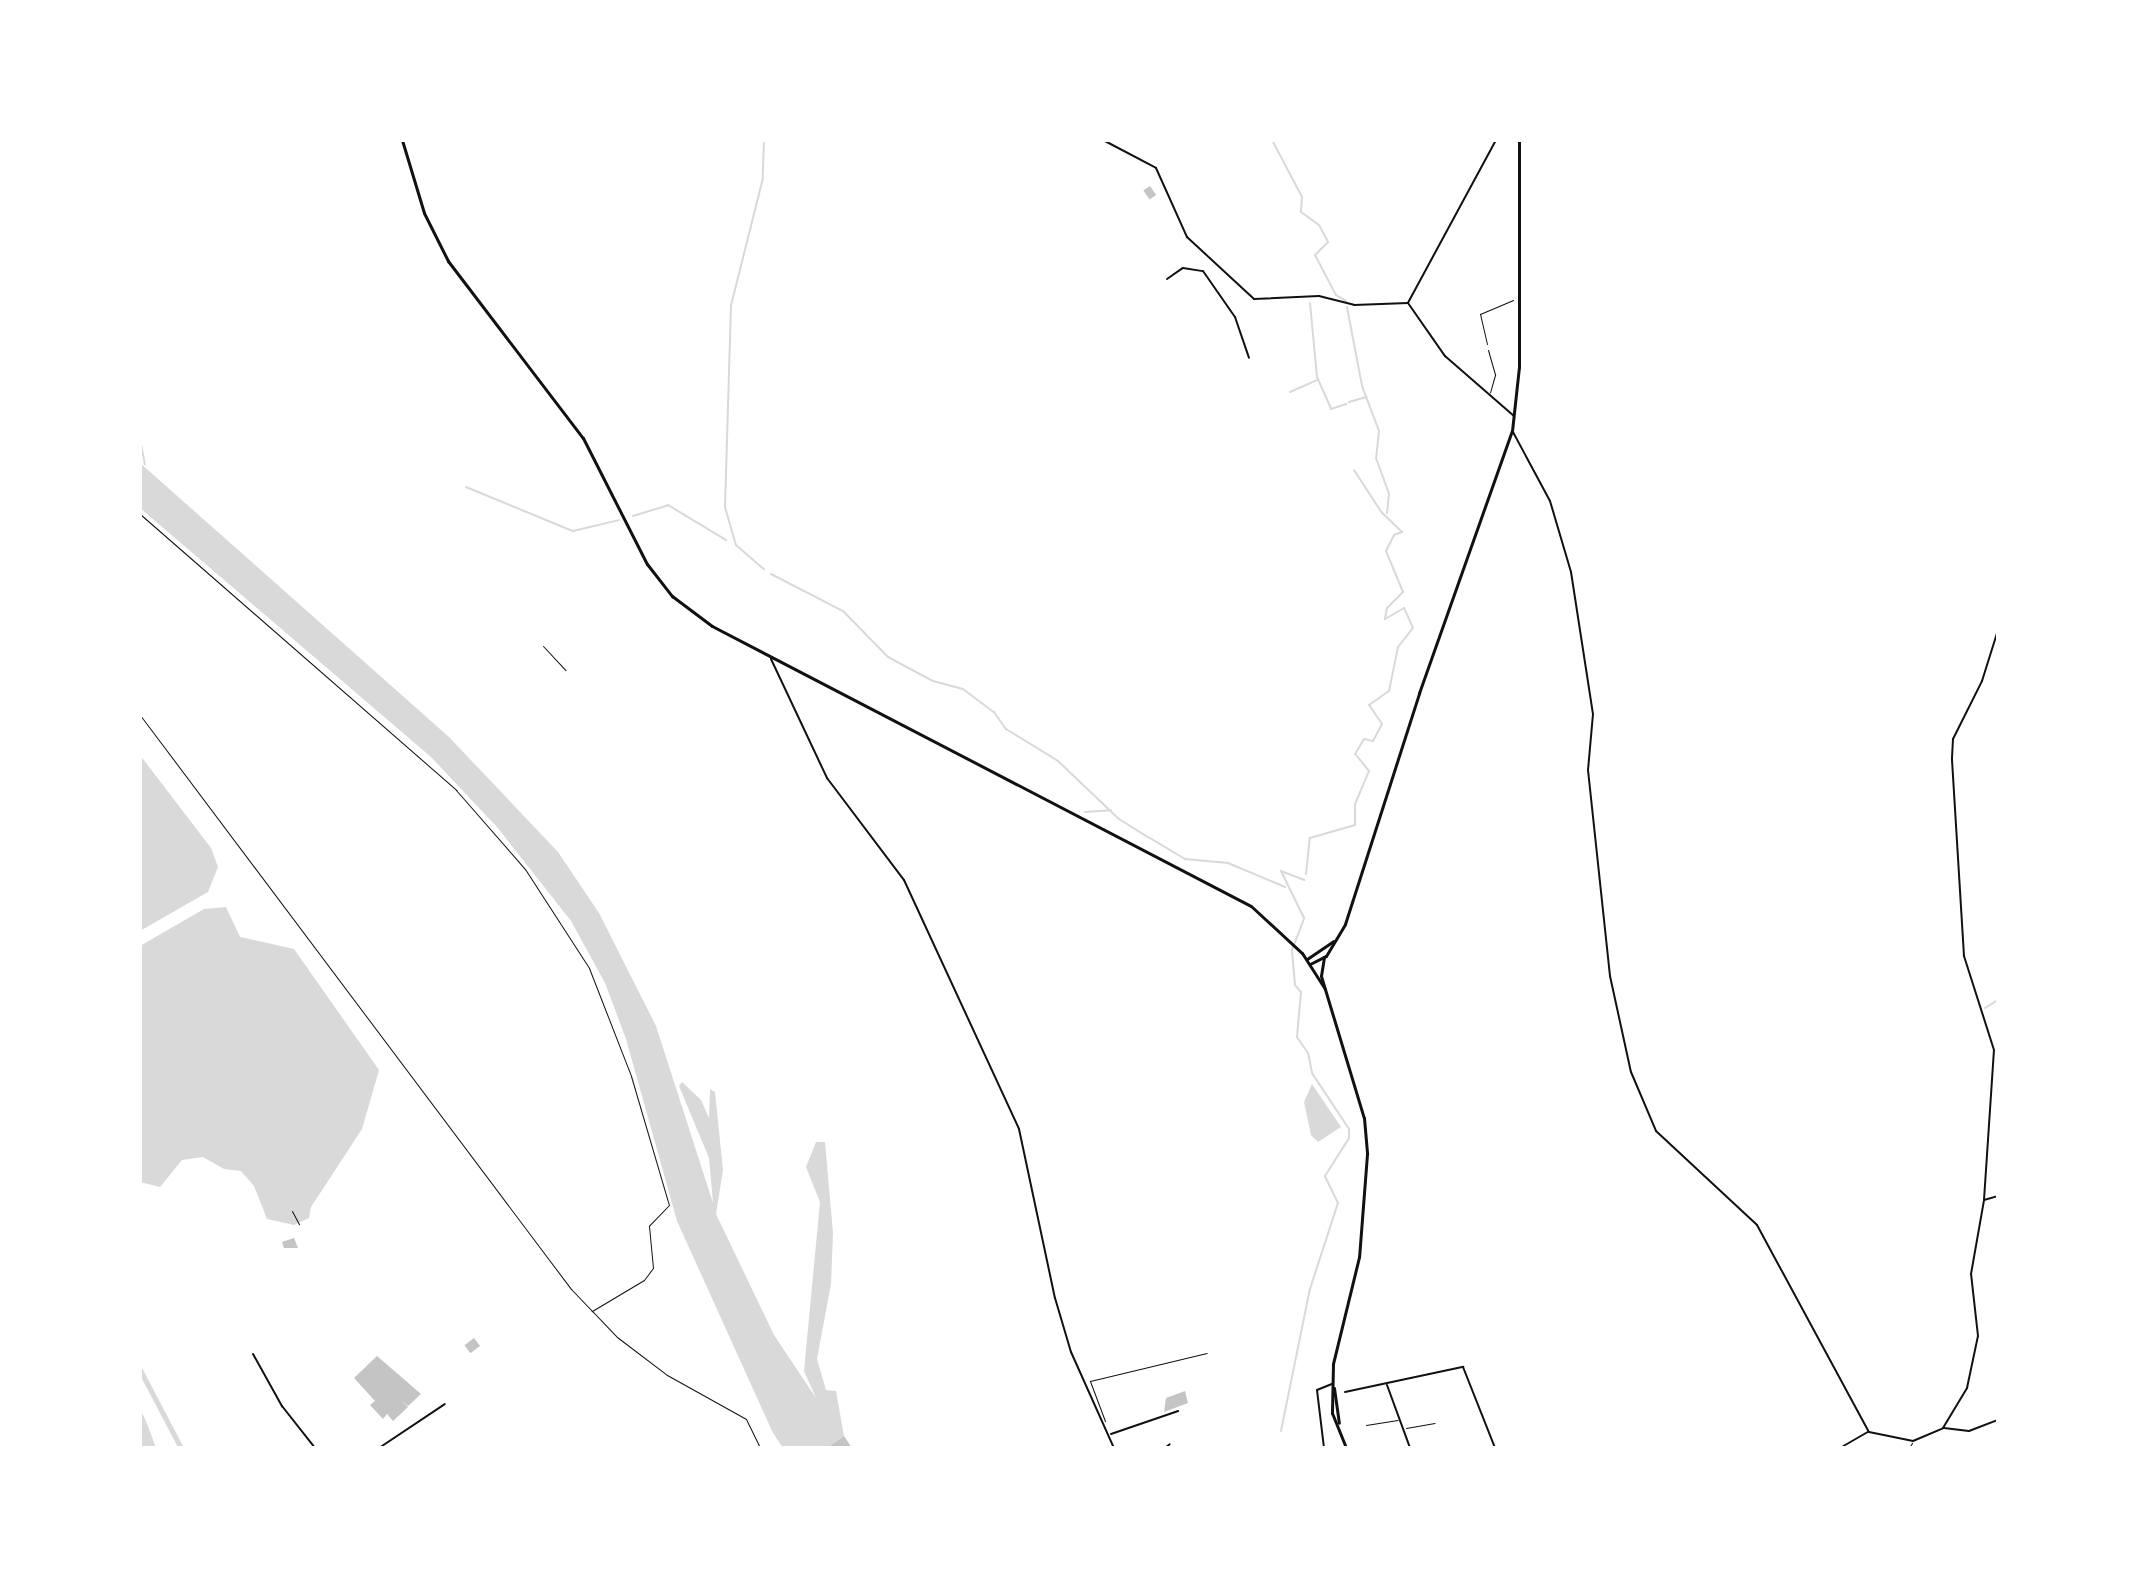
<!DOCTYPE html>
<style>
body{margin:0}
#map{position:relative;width:2138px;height:1588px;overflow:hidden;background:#fff;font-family:"Asap Condensed",sans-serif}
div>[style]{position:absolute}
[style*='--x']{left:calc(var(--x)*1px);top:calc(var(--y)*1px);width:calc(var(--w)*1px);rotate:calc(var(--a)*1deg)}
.water>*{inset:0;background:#d9d9d9}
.stream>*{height:2px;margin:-1px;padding:0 1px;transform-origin:1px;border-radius:1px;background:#d9d9d9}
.canal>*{height:5px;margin:-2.5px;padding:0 2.5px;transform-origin:2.5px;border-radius:2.5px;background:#d9d9d9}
.building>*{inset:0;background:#c4c4c4;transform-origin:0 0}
.path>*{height:1px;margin:-0.5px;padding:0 0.5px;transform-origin:0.5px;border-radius:0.5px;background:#111}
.service>*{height:1px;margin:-0.5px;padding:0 0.5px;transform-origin:0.5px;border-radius:0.5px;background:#111}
.minor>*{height:2px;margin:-1px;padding:0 1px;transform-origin:1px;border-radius:1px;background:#111}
.secondary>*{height:3px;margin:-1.5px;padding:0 1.5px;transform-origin:1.5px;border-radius:1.5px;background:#111}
span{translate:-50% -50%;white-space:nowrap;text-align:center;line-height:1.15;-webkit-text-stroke:6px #fff;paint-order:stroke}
.frame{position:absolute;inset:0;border:142px solid #fff;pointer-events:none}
</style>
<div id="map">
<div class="water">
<div style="clip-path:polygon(140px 463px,449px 737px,558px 852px,599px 913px,656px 1026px,713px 1203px,709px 1158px,679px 1086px,682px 1082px,701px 1100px,709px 1118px,710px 1089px,715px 1092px,723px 1170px,716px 1214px,774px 1335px,816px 1398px,804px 1371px,820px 1202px,806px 1167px,816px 1142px,825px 1142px,833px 1233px,831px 1284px,817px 1359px,826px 1390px,836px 1391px,844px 1436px,827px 1448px,783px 1448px,773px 1433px,677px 1221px,626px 1039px,605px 983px,571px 921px,497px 827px,431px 757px,140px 508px)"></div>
<div style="clip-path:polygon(140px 755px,211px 848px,218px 867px,208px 892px,140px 931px)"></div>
<div style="clip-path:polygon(226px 907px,240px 937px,294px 949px,379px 1070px,362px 1129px,311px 1207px,309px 1218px,294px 1225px,267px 1219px,254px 1186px,241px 1171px,224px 1169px,203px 1157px,182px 1160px,160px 1187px,140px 1182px,140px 946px,204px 909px)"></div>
<div style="clip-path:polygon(1312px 1084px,1341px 1127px,1318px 1142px,1311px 1135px,1304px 1102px)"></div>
<div style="clip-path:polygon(140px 1409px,146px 1421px,156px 1448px,140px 1448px)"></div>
</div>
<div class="stream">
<div style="--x:764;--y:140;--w:38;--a:92"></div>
<div style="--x:763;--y:178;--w:131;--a:104.1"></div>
<div style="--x:731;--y:305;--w:202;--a:91.7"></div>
<div style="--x:725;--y:507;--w:40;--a:74"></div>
<div style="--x:736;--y:545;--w:37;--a:41"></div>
<div style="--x:1272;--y:140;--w:64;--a:62.2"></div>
<div style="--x:1302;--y:197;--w:15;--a:94"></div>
<div style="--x:1301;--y:212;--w:22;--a:36"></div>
<div style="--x:1319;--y:225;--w:19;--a:62"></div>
<div style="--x:1328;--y:242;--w:18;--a:135"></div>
<div style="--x:1315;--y:255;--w:45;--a:62.3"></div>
<div style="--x:1336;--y:295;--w:12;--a:31"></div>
<div style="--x:1310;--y:303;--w:74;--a:84.6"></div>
<div style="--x:1317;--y:377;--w:35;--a:66"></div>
<div style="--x:1331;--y:409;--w:16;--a:-18"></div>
<div style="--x:1347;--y:307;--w:80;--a:79.2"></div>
<div style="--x:1362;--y:386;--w:48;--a:69.3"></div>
<div style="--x:1379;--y:431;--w:27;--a:96"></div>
<div style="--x:1376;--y:458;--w:38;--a:70"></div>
<div style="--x:1389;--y:494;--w:19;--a:96"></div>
<div style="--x:1290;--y:392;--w:30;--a:-24"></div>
<div style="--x:1349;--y:402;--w:18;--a:-16"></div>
<div style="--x:140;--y:439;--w:26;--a:79"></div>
<div style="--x:466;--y:487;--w:116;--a:22.4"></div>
<div style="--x:573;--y:531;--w:47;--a:-13.4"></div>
<div style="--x:633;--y:516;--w:37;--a:-17"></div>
<div style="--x:668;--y:505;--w:68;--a:31.1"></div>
<div style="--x:771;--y:574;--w:81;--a:27.2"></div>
<div style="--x:843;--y:611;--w:64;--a:45.6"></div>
<div style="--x:888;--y:657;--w:51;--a:28.1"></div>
<div style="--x:933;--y:681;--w:31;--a:15"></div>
<div style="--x:963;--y:689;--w:39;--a:37"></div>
<div style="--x:994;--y:712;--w:21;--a:55"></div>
<div style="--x:1006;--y:729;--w:61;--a:31.6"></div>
<div style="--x:1058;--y:761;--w:84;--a:43.6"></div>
<div style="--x:1119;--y:819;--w:36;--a:32"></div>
<div style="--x:1150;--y:838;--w:41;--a:31"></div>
<div style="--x:1185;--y:859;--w:43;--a:5.3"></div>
<div style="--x:1228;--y:863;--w:62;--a:22.8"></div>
<div style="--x:1085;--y:812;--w:26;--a:-4"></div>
<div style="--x:1306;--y:874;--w:36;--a:-84"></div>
<div style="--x:1310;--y:838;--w:47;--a:-16.1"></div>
<div style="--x:1355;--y:825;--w:21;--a:-90"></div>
<div style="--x:1355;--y:804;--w:36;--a:-67"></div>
<div style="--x:1369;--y:771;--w:22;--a:-129"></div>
<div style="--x:1355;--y:754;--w:17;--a:-59"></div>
<div style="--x:1364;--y:739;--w:9;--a:13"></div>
<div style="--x:1373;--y:741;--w:19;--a:-62"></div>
<div style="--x:1382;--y:724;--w:23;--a:-124"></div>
<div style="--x:1369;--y:705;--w:24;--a:-35"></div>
<div style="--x:1389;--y:691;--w:45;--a:-78.4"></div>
<div style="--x:1398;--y:647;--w:24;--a:-52"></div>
<div style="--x:1413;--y:628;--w:22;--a:-114"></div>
<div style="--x:1404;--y:608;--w:22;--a:150"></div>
<div style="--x:1385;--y:619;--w:11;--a:-80"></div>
<div style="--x:1387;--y:608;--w:23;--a:-45"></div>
<div style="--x:1403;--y:592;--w:44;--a:-112.5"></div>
<div style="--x:1386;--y:551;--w:18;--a:-63"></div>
<div style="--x:1394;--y:535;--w:9;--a:-21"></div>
<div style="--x:1402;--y:532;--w:28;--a:-136"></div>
<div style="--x:1382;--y:513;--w:51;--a:-123.1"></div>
<div style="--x:1985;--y:1008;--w:15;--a:-32"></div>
<div style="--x:1281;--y:1431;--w:145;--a:-78.5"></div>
<div style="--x:1310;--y:1289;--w:90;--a:-72"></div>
<div style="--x:1338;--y:1203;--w:30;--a:-116"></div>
<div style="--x:1325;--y:1176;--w:45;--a:-57.7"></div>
<div style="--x:1349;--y:1138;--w:9;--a:-90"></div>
<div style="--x:1349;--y:1129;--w:67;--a:-123.5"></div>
<div style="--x:1312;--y:1073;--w:20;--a:-101"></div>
<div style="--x:1308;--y:1053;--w:19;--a:-125"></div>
<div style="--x:1297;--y:1037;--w:45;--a:-84.9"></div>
<div style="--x:1301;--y:992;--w:9;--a:-131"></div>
<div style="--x:1295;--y:985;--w:35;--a:-95"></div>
<div style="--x:1292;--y:950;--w:34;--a:-69"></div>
<div style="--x:1304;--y:918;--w:52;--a:-116.1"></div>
<div style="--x:1281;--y:871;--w:25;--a:21"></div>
</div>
<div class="canal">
<div style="--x:140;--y:1370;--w:88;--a:62.3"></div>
</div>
<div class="building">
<div style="left:1150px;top:186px;width:11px;height:8px;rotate:56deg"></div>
<div style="clip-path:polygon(294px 1238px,298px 1248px,284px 1248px,282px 1242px)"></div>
<div style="left:474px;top:1338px;width:10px;height:12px;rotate:53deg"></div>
<div style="clip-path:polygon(377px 1356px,421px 1394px,408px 1406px,402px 1401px,408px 1407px,393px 1421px,387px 1414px,383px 1419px,370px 1405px,375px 1401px,354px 1378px)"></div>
<div style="clip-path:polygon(1185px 1391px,1188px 1403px,1164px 1412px,1166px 1398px)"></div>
<div style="clip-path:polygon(844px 1436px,852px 1448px,827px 1448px)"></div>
</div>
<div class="path">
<div style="--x:1487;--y:344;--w:31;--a:-103"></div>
<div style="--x:1480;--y:314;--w:36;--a:-23"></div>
<div style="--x:140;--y:514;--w:420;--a:41.1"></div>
<div style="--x:456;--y:790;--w:105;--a:48.9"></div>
<div style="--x:525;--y:869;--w:118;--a:57.1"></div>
<div style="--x:589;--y:968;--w:116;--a:68.7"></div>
<div style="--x:631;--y:1076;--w:134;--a:73.6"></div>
<div style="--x:669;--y:1205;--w:29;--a:134"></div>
<div style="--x:649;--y:1226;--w:42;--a:84.6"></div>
<div style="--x:653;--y:1268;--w:15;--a:127"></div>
<div style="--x:644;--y:1280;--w:61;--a:149.2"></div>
<div style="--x:543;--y:646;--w:33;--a:47"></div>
<div style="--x:140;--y:715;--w:718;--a:53.1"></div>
<div style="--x:571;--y:1289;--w:66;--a:46.2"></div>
<div style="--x:617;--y:1337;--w:63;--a:37.2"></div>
<div style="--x:667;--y:1375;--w:90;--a:29.1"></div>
<div style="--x:746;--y:1419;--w:32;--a:64"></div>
<div style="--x:292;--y:1211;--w:15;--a:62"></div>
</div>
<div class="service">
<div style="--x:1488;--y:350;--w:26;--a:74"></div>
<div style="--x:1495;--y:375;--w:18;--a:106"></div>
<div style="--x:1105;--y:1421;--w:43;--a:-110.6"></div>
<div style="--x:1090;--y:1381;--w:120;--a:-13.5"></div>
<div style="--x:1366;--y:1425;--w:32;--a:-9"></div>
<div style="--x:1406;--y:1428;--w:29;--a:-10"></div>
<div style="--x:1909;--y:1448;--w:6;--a:-59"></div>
</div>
<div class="minor">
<div style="--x:1103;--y:140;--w:60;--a:27.8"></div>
<div style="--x:1156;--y:168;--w:76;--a:65.8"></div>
<div style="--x:1187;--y:237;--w:91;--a:42.8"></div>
<div style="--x:1254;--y:299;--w:65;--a:-2.6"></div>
<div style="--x:1319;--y:296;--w:36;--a:14"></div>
<div style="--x:1354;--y:305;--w:54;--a:-2.1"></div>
<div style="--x:1496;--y:140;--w:185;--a:118.4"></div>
<div style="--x:1408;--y:303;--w:65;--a:55.1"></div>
<div style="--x:1445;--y:356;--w:91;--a:41"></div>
<div style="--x:1167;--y:279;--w:19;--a:-35"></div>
<div style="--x:1183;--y:268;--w:20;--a:9"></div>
<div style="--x:1203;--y:271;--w:56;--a:55.2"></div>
<div style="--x:1235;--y:317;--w:43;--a:71.1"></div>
<div style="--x:1513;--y:432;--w:78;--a:61.8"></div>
<div style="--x:1550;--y:501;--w:74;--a:73.5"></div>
<div style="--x:1571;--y:572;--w:144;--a:81.2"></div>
<div style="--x:1593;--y:714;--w:56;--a:95.1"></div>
<div style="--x:1588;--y:770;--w:207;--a:83.9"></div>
<div style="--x:1610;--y:976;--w:98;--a:77.7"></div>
<div style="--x:1631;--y:1072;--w:64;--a:67"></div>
<div style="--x:1656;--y:1131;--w:138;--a:42.9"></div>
<div style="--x:1757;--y:1225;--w:235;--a:61.6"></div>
<div style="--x:771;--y:659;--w:132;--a:64.8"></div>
<div style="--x:827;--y:778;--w:128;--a:53"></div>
<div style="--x:904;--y:880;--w:274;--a:65.2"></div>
<div style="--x:1019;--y:1129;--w:173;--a:78"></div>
<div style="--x:1055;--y:1298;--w:56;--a:73.5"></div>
<div style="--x:1071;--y:1352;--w:105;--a:65.9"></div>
<div style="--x:1984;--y:1200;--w:15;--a:-16"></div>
<div style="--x:253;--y:1354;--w:60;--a:60.9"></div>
<div style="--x:282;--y:1406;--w:53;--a:51.8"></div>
<div style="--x:1387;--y:1385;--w:67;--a:69.9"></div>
<div style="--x:1345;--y:1392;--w:121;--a:-12"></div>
<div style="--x:1463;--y:1367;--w:87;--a:68.4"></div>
<div style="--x:1944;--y:1428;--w:25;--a:7"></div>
<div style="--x:1969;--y:1431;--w:31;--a:-21"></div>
<div style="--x:1869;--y:1432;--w:45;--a:11.6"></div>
<div style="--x:1913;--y:1441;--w:33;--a:-23"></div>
<div style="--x:1943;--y:1428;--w:47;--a:-59"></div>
<div style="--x:1967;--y:1388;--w:53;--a:-78.1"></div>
<div style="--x:1978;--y:1336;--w:62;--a:-96.4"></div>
<div style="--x:1971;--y:1274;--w:75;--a:-80"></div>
<div style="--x:1984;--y:1200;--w:150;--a:-86.2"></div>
<div style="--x:1994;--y:1050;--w:99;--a:-107.7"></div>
<div style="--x:1964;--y:956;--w:198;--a:-93.5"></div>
<div style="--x:1952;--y:758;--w:19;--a:-87"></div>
<div style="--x:1953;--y:739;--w:65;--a:-63.4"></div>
<div style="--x:1982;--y:681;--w:53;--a:-72.6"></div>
<div style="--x:1111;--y:1434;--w:71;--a:-18.9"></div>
<div style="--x:379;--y:1448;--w:79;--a:-33.7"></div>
<div style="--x:1165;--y:1448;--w:6;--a:-39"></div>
<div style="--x:1324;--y:1448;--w:58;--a:-96.9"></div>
<div style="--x:1317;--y:1390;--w:16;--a:-22"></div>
<div style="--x:1840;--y:1448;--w:32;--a:-30"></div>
</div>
<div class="secondary">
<div style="--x:402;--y:140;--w:76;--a:73.2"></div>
<div style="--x:424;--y:213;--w:54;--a:63.4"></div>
<div style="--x:448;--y:261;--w:223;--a:52.7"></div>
<div style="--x:583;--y:438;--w:141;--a:63.1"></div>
<div style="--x:647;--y:564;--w:41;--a:52"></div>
<div style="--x:672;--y:596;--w:50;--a:36.9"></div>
<div style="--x:712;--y:626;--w:607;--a:27.45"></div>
<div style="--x:1251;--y:906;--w:69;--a:42.7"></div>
<div style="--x:1302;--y:953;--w:43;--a:57.4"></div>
<div style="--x:1324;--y:957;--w:19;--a:99"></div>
<div style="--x:1321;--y:976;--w:148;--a:73.2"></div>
<div style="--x:1364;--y:1118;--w:36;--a:85"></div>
<div style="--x:1367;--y:1154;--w:103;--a:94.4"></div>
<div style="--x:1359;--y:1257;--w:110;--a:103.7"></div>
<div style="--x:1333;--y:1364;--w:49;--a:91.2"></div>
<div style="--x:1332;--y:1413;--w:38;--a:68"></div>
<div style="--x:1307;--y:959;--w:32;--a:-34"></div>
<div style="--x:1310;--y:964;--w:18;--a:-27"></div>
<div style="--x:1326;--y:956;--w:37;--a:-59"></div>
<div style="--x:1345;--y:924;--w:243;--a:-72.2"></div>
<div style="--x:1419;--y:693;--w:278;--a:-70.5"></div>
<div style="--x:1512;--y:431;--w:64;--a:-83.8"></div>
<div style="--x:1519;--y:367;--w:227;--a:-90"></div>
<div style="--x:1334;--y:1388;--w:35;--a:82"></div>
</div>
<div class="frame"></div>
</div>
